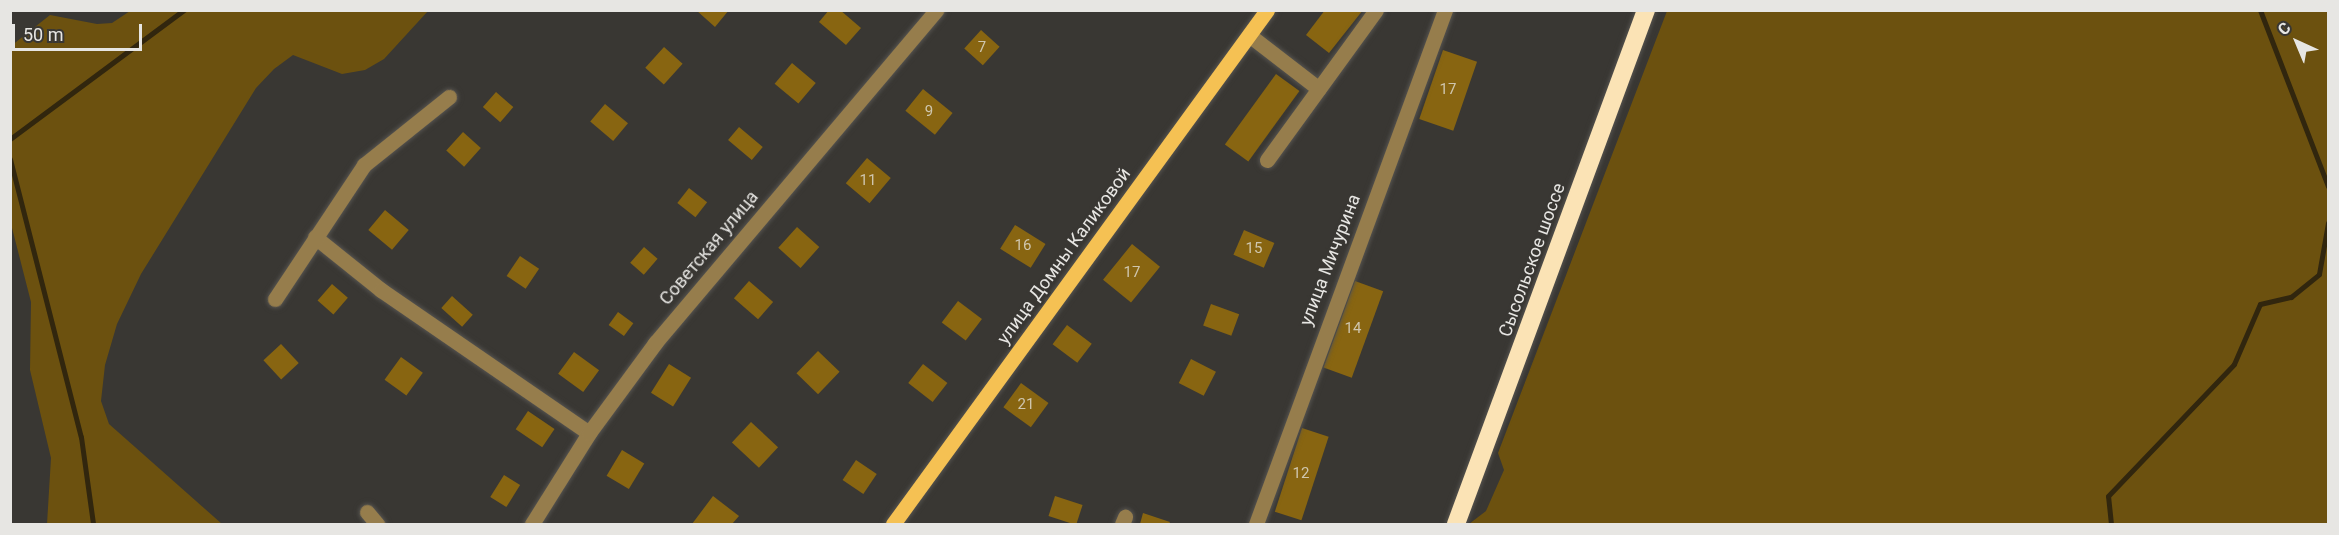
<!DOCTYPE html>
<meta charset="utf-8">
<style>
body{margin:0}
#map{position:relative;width:2339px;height:535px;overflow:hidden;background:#393733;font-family:Roboto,sans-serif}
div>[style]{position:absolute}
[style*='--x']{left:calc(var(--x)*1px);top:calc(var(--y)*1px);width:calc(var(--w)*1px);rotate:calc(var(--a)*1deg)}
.green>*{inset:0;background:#6c510f}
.stream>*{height:5px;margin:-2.5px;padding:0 2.5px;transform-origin:2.5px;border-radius:2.5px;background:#31260e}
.building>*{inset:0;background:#886511;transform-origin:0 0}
.roads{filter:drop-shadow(0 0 2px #55534f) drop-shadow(0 0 2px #55534f)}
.minor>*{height:15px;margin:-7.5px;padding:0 7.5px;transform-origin:7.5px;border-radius:7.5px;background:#967d4c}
.major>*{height:15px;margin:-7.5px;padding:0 7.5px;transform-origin:7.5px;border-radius:7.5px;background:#f5c153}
.highway>*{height:18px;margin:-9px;padding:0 9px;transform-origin:9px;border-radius:9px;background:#fbe3b5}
span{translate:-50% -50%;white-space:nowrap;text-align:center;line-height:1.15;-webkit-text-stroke:4.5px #393733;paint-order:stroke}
.number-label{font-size:15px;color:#cfc6ae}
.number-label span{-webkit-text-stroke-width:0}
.street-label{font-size:18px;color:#e7e6e3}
.frame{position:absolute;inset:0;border:12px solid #e7e6e3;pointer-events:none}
.north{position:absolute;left:2267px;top:12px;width:60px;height:60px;-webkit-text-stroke:4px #393733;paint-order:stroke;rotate:316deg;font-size:16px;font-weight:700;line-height:24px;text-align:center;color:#e7e6e3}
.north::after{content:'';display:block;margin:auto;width:21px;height:27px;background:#e7e6e3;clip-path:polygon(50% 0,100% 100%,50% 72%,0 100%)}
.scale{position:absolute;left:12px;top:24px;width:130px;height:27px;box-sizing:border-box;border:3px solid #e7e6e3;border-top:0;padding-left:8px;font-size:18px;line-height:21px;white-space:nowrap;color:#e7e6e3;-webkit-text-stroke:4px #393733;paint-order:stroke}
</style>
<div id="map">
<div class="green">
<div style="clip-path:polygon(130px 11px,428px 11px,384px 59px,365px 70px,342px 74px,293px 55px,274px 69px,256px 88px,141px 274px,117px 324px,105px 365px,101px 401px,109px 424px,222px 524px,47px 524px,51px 458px,30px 370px,31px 302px,11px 224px,11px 46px,50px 15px,97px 24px,112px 23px)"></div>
<div style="clip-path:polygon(1667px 11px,2328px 11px,2328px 524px,1469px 524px,1486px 511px,1504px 470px,1498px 453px)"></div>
</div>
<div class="stream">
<div style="--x:2260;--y:10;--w:189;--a:68.9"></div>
<div style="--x:10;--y:139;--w:217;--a:-36.6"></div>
<div style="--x:10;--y:159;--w:287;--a:75.7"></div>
<div style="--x:81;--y:437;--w:88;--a:82.1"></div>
<div style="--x:2111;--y:524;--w:28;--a:-96"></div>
<div style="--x:2108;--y:496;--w:182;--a:-46.3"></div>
<div style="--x:2234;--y:364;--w:65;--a:-66.6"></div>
<div style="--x:2260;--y:304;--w:32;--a:-13"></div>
<div style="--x:2291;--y:297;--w:36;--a:-39"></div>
<div style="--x:2319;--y:274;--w:52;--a:-80"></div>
</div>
<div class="building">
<div style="clip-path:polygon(696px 10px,729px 10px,715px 27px)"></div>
<div style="clip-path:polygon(829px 10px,840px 10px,861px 28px,846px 45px,819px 22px)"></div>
<div style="clip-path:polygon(1325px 10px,1363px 10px,1329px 53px,1306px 35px)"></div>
<div style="left:981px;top:30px;width:25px;height:25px;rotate:42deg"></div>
<div style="left:664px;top:47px;width:25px;height:28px;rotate:42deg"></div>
<div style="left:1443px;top:50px;width:36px;height:73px;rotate:19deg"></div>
<div style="left:792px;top:63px;width:31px;height:27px;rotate:40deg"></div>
<div style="left:1276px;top:74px;width:29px;height:87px;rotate:36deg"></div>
<div style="left:923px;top:89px;width:38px;height:28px;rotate:39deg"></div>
<div style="left:496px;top:92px;width:23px;height:20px;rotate:41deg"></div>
<div style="left:605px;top:104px;width:30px;height:23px;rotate:40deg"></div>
<div style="left:739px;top:127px;width:31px;height:17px;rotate:40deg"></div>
<div style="left:463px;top:132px;width:24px;height:25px;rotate:42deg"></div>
<div style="left:867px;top:158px;width:31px;height:33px;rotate:40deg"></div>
<div style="left:689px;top:188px;width:23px;height:19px;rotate:38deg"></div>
<div style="left:385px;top:210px;width:31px;height:26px;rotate:40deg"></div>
<div style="left:1015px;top:225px;width:36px;height:28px;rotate:32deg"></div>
<div style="left:797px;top:227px;width:30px;height:28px;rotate:42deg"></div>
<div style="left:1244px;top:230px;width:33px;height:27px;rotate:23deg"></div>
<div style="left:1132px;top:244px;width:36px;height:46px;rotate:39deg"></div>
<div style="left:644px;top:247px;width:18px;height:21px;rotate:41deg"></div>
<div style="left:520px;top:256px;width:23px;height:24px;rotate:34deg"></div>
<div style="left:749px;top:281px;width:32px;height:23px;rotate:41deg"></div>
<div style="left:1355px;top:281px;width:30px;height:92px;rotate:20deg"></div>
<div style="left:332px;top:284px;width:21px;height:22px;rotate:41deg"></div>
<div style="left:452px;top:296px;width:28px;height:16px;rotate:42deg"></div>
<div style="left:958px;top:301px;width:30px;height:27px;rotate:37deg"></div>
<div style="left:1211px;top:304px;width:30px;height:23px;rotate:20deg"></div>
<div style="left:618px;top:312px;width:19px;height:16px;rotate:36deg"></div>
<div style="left:1067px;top:325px;width:31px;height:24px;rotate:37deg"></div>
<div style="left:281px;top:344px;width:26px;height:24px;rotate:47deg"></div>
<div style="left:818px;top:351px;width:30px;height:31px;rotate:44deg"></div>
<div style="left:574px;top:352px;width:31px;height:27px;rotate:36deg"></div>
<div style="left:401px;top:357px;width:27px;height:28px;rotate:36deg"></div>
<div style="left:1191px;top:359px;width:28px;height:27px;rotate:27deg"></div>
<div style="left:669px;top:364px;width:26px;height:34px;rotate:32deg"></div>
<div style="left:923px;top:364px;width:31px;height:24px;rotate:38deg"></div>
<div style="left:1021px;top:383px;width:34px;height:30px;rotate:36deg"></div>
<div style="left:528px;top:411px;width:32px;height:22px;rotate:34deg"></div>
<div style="left:751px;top:422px;width:37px;height:28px;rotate:43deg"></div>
<div style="left:1302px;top:428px;width:28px;height:88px;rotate:18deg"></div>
<div style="left:622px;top:450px;width:26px;height:30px;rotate:31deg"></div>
<div style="left:856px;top:460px;width:25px;height:24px;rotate:34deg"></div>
<div style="left:504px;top:475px;width:19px;height:26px;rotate:32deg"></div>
<div style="clip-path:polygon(713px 496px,739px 516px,732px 524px,692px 524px)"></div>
<div style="left:1055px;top:496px;width:29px;height:21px;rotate:18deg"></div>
<div style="clip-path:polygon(1143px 513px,1170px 522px,1169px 524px,1140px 524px)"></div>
</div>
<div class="roads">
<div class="minor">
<div style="--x:1249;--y:35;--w:88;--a:37.6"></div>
<div style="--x:1267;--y:160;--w:185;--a:-54"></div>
<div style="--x:315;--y:237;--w:85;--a:38.8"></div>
<div style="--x:381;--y:290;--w:252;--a:34.5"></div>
<div style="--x:275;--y:299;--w:161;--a:-56.4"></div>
<div style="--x:364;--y:165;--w:109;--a:-38.7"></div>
<div style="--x:367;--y:512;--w:16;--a:50"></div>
<div style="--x:532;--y:524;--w:107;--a:-57.9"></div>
<div style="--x:589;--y:433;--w:112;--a:-53.7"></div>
<div style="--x:655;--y:343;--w:436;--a:-49.8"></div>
<div style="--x:1122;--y:524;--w:8;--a:-67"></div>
<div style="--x:1256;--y:524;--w:548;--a:-69.81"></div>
</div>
<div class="major">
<div style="--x:893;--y:524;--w:636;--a:-53.96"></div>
</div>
<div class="highway">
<div style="--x:1456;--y:524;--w:548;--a:-69.71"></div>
</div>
</div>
<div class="number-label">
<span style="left:982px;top:48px">7</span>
<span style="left:1448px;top:90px">17</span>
<span style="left:929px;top:112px">9</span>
<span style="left:868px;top:181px">11</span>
<span style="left:1023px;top:246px">16</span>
<span style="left:1254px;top:249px">15</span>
<span style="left:1132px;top:273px">17</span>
<span style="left:1353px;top:329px">14</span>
<span style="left:1026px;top:405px">21</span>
<span style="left:1301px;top:474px">12</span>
</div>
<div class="street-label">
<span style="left:709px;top:248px;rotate:-50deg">Советская улица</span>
<span style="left:1064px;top:256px;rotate:-54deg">улица Домны Каликовой</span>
<span style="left:1330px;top:260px;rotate:-69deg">улица Мичурина</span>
<span style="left:1532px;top:260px;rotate:-70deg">Сысольское шоссе</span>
</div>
<div class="frame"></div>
<div class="north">С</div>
<div class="scale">50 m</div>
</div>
